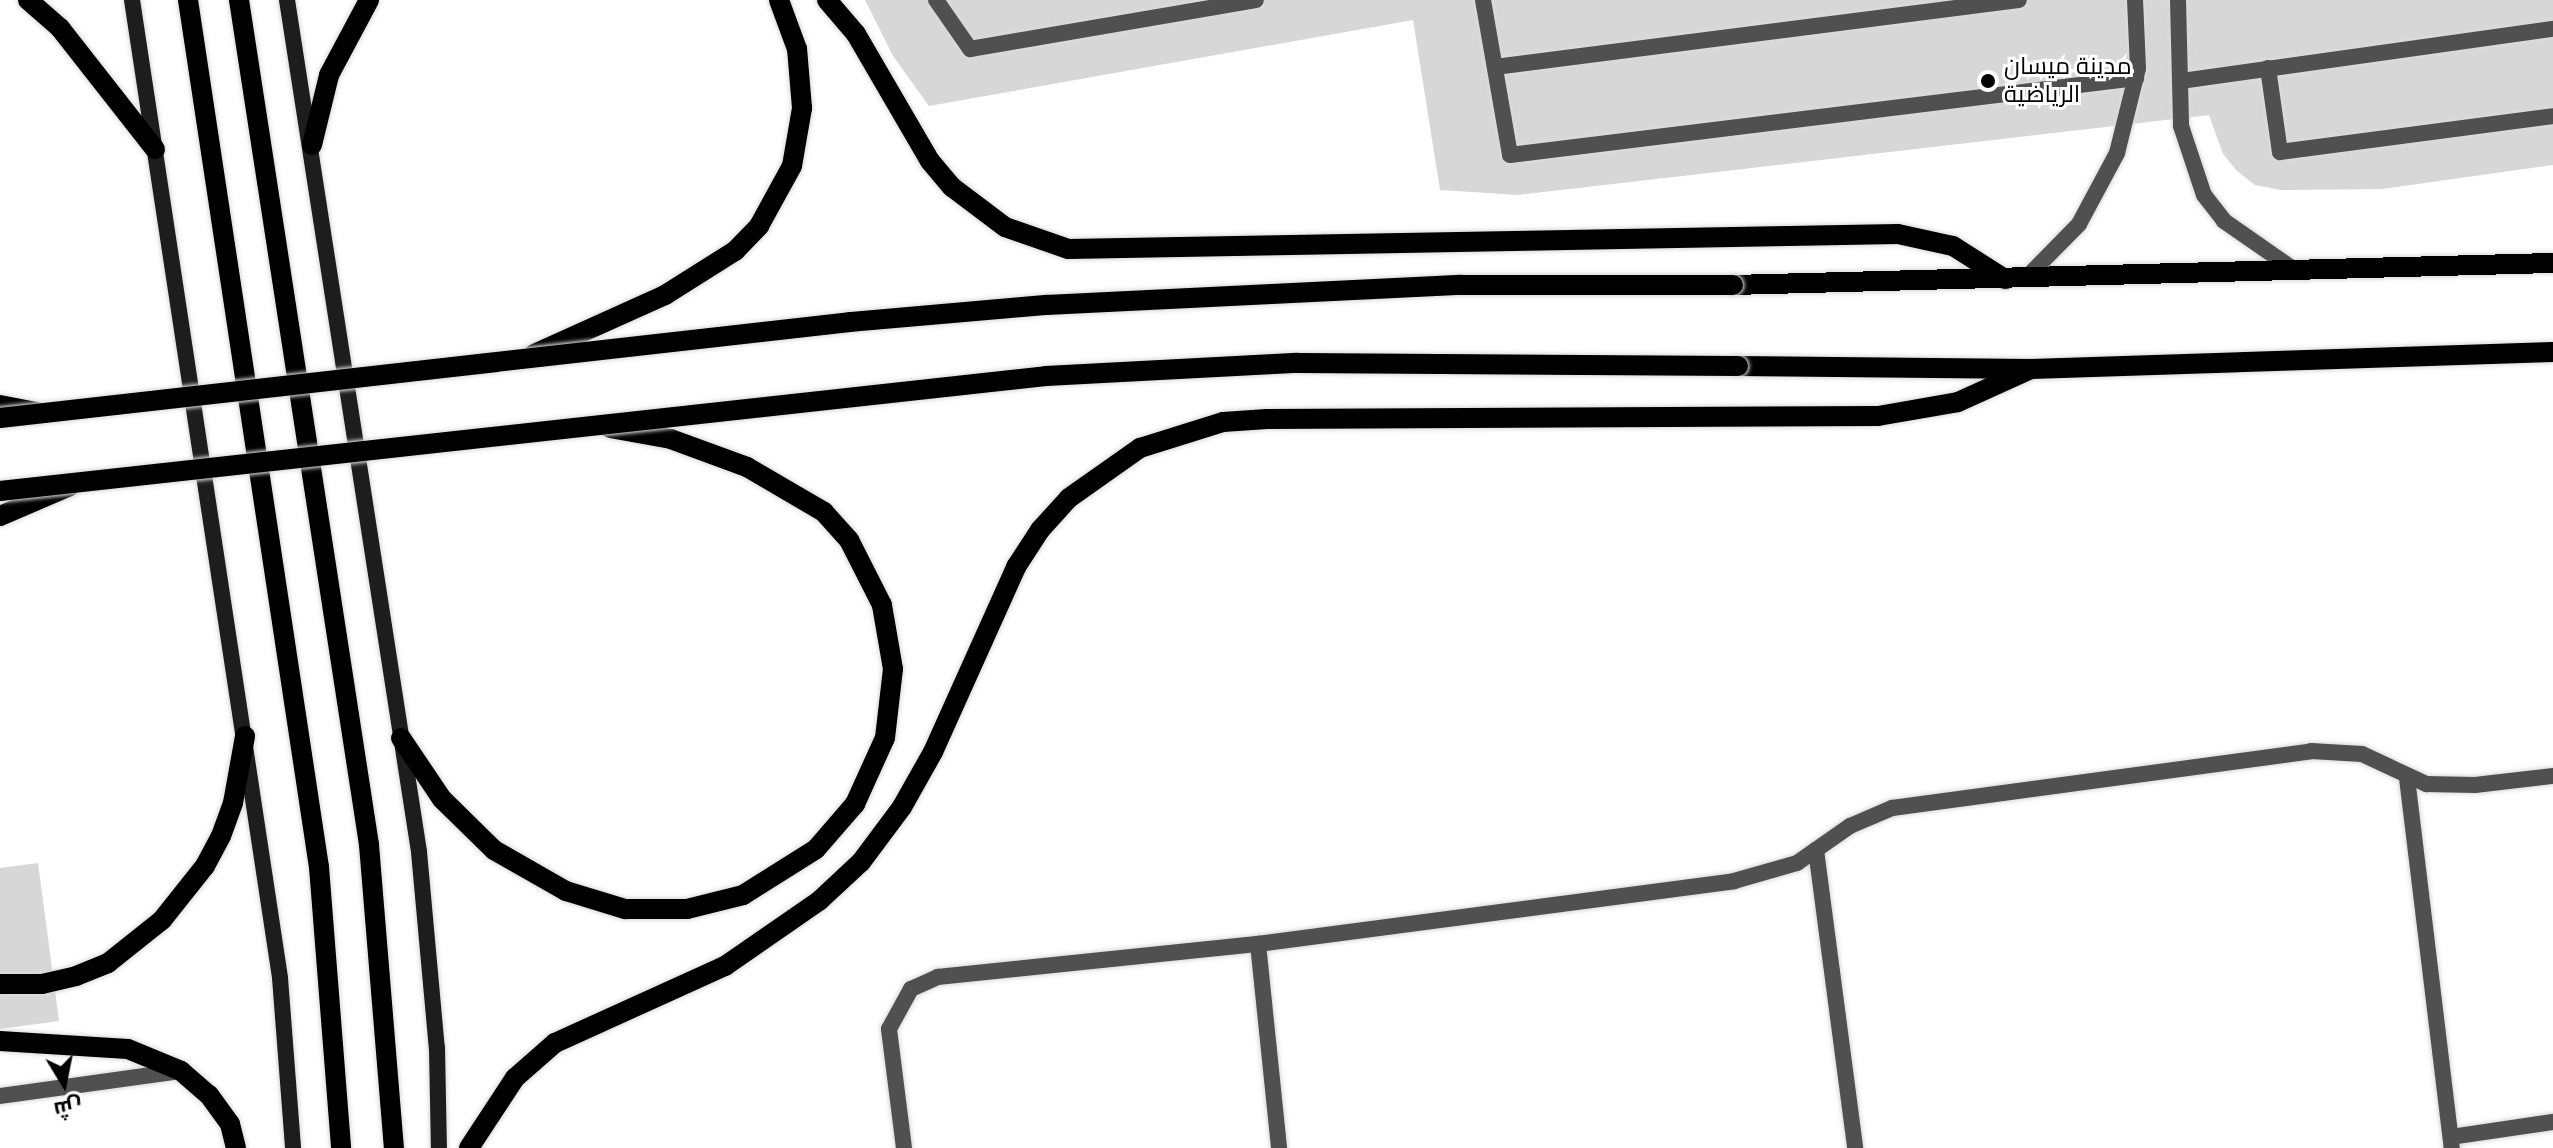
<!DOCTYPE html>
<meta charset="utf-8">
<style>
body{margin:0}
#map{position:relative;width:2553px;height:1148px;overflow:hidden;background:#fff;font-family:Roboto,Cairo,sans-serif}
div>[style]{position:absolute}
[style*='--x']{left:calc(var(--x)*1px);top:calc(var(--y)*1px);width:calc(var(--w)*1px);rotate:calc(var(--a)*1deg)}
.green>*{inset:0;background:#d7d7d7}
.roads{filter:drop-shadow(0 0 2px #dbdbdb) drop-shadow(0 0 2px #dbdbdb)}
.lane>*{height:16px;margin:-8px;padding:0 8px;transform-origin:8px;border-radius:8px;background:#505050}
.street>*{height:16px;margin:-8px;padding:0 8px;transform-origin:8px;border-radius:8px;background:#505050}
.secondary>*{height:16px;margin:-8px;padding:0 8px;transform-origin:8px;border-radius:8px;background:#1d1d1d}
.primary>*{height:20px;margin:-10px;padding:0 10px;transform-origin:10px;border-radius:10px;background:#000}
.bridges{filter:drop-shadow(0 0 2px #dbdbdb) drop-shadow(0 0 2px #dbdbdb)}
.primary-bridge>*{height:20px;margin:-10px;padding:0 10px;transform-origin:10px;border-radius:10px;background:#000}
.dots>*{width:22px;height:22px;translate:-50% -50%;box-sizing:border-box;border:4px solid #fff;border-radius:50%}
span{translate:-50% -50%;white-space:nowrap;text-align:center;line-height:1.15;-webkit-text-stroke:6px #fff;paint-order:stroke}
.poi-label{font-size:24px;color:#000}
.left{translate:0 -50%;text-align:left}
.north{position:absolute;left:24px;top:1044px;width:80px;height:80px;-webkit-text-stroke:6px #fff;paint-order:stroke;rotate:170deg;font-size:22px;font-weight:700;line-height:32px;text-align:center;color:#000}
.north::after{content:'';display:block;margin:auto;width:28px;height:36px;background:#000;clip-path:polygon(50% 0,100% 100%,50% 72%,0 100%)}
</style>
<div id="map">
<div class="green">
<div style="clip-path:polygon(865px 0,2553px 0,2553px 165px,2382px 189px,2281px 190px,2255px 185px,2237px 171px,2223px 154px,2209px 115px,1518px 195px,1440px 190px,1413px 20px,929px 106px,893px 56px)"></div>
<div style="clip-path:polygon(38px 863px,59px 1021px,0 1029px,0 868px)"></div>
</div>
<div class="roads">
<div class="lane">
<div style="--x:936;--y:0;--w:60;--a:55.2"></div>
<div style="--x:970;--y:49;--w:290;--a:-9.7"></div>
<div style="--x:1483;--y:0;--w:157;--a:80.1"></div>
<div style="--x:1510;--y:155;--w:631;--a:-7.01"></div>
<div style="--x:2178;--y:0;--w:126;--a:88.6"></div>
<div style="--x:2181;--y:126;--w:73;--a:71.6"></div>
<div style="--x:2204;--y:195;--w:33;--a:52"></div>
<div style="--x:2224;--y:221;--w:88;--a:34.8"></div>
<div style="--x:1495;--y:67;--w:528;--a:-7.29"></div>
<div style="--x:2268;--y:68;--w:85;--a:81.9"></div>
<div style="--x:2280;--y:152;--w:275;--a:-7.5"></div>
<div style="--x:2181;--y:81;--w:376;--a:-8"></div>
<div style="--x:2026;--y:278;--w:76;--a:-45.5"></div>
<div style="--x:2079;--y:224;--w:81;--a:-61.8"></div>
<div style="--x:2117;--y:153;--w:88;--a:-76.1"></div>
<div style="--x:2138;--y:68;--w:68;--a:-92.5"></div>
</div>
<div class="street">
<div style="--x:2407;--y:778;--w:373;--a:83.1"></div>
<div style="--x:1816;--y:850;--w:301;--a:82.5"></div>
<div style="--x:1258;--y:944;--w:205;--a:84.1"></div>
<div style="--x:0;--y:1096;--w:183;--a:-7.9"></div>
<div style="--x:2451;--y:1137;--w:103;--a:-8.4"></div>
<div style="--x:904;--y:1148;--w:120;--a:-97.2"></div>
<div style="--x:889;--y:1029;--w:46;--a:-61.2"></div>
<div style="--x:911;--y:989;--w:30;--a:-24"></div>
<div style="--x:938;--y:977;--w:322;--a:-5.9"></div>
<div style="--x:1258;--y:944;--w:480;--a:-7.5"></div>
<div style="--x:1734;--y:881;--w:66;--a:-15.9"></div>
<div style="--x:1797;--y:863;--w:65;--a:-34.9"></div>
<div style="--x:1850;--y:826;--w:46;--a:-23.2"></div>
<div style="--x:1892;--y:808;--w:423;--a:-7.7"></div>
<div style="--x:2311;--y:751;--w:51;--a:3.4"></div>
<div style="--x:2362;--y:754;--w:71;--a:25.1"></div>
<div style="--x:2426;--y:784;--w:49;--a:1.2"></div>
<div style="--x:2475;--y:785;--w:79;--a:-6.6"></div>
</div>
<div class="secondary">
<div style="--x:132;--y:0;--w:989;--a:81.39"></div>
<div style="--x:280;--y:978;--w:170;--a:85.6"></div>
<div style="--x:287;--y:0;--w:862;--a:81.19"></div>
<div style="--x:419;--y:852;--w:197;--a:84.8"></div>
<div style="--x:437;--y:1048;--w:100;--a:88.9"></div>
</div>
<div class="primary">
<div style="--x:28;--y:0;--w:43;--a:41.2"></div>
<div style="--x:60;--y:28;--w:154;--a:51.9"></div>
<div style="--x:188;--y:0;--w:877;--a:81.41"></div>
<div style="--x:319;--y:867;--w:282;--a:85.5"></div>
<div style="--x:239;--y:0;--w:855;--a:81.25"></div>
<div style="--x:369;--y:845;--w:304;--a:85.3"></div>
<div style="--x:827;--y:0;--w:45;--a:49.5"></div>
<div style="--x:856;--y:34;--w:147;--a:59.8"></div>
<div style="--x:930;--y:161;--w:34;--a:50"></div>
<div style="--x:952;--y:187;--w:66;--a:37"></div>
<div style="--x:1005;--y:227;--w:67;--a:19.2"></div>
<div style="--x:1068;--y:249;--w:830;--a:-1.04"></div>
<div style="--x:1898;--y:234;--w:56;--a:12.3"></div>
<div style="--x:1953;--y:246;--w:62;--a:32.4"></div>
<div style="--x:312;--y:145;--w:72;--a:-76.3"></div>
<div style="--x:329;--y:75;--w:85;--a:-61.9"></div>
<div style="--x:1733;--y:285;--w:820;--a:-1.54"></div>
<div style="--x:534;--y:354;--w:144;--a:-24.2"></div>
<div style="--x:665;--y:295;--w:83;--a:-32.2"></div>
<div style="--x:735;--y:251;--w:35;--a:-46"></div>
<div style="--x:759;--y:226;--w:68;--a:-61.2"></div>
<div style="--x:792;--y:166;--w:59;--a:-80.2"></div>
<div style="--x:802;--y:108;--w:59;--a:-94.8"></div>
<div style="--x:797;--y:49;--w:52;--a:-110.2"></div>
<div style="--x:1738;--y:366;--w:293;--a:0.6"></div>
<div style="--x:2031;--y:369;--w:522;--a:-1.87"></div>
<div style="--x:0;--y:405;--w:37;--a:11"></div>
<div style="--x:0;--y:516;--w:76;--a:-23.2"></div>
<div style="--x:401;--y:738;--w:73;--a:56.1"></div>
<div style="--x:442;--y:799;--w:73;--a:44.4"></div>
<div style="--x:494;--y:850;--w:83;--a:29.7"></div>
<div style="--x:566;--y:891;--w:62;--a:17"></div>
<div style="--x:625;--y:909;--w:62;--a:0"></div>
<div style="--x:687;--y:909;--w:58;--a:-14"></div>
<div style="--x:743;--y:895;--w:86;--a:-32.2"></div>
<div style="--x:816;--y:849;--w:60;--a:-49.1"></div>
<div style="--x:855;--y:804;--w:72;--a:-65.6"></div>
<div style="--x:885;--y:738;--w:69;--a:-83.4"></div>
<div style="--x:893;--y:669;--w:65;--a:-99.8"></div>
<div style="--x:882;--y:605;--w:73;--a:-116.9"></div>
<div style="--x:849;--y:540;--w:38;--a:-132"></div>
<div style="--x:824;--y:512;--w:89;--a:-149.7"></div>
<div style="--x:747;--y:467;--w:81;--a:-159.8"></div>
<div style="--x:671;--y:439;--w:62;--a:-169.8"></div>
<div style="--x:0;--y:984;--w:42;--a:0"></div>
<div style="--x:42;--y:984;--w:35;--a:-13"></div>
<div style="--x:76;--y:976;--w:35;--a:-22"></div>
<div style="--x:108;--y:963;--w:69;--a:-38.5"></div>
<div style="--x:162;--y:920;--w:69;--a:-51.5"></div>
<div style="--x:205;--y:866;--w:34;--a:-62"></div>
<div style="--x:221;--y:836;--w:35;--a:-70"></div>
<div style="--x:233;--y:803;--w:68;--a:-79.8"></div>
<div style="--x:0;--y:1041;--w:128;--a:3.6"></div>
<div style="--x:128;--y:1049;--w:57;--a:22.5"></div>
<div style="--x:181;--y:1071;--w:37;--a:41"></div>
<div style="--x:209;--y:1095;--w:36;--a:54"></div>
<div style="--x:230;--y:1124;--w:25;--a:76"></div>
<div style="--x:469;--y:1148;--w:84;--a:-56.7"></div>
<div style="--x:515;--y:1078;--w:53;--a:-41.2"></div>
<div style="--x:555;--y:1043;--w:187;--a:-24.4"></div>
<div style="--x:725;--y:966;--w:114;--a:-34.7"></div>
<div style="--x:819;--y:901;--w:57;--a:-42.9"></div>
<div style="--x:861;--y:862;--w:69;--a:-53.3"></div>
<div style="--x:902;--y:807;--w:63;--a:-60.6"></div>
<div style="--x:933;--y:752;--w:203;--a:-65.8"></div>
<div style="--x:1016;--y:567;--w:44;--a:-57"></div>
<div style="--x:1040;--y:530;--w:43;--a:-47.8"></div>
<div style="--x:1069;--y:498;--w:87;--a:-35.2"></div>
<div style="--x:1140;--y:448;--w:87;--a:-17.4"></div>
<div style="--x:1223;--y:422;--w:44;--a:-3.9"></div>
<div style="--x:1267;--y:419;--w:611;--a:-0.28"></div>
<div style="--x:1878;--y:416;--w:81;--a:-9.9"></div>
<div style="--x:1958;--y:402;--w:80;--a:-24.3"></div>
</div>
</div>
<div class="bridges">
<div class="primary-bridge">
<div style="--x:0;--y:418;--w:855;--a:-6.44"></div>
<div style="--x:850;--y:322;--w:197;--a:-5"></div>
<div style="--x:1046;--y:305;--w:416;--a:-2.8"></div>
<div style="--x:1462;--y:285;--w:271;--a:0"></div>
<div style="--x:0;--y:491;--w:1052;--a:-6.27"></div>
<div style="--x:1046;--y:376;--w:252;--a:-3"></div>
<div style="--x:1298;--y:363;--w:440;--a:0.4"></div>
</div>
</div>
<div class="dots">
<div style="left:1988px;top:81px;background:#000"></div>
</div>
<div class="poi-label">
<span class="left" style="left:2004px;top:81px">مدينة ميسان<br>الرياضية</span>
</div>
<div class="north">ش</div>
</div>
